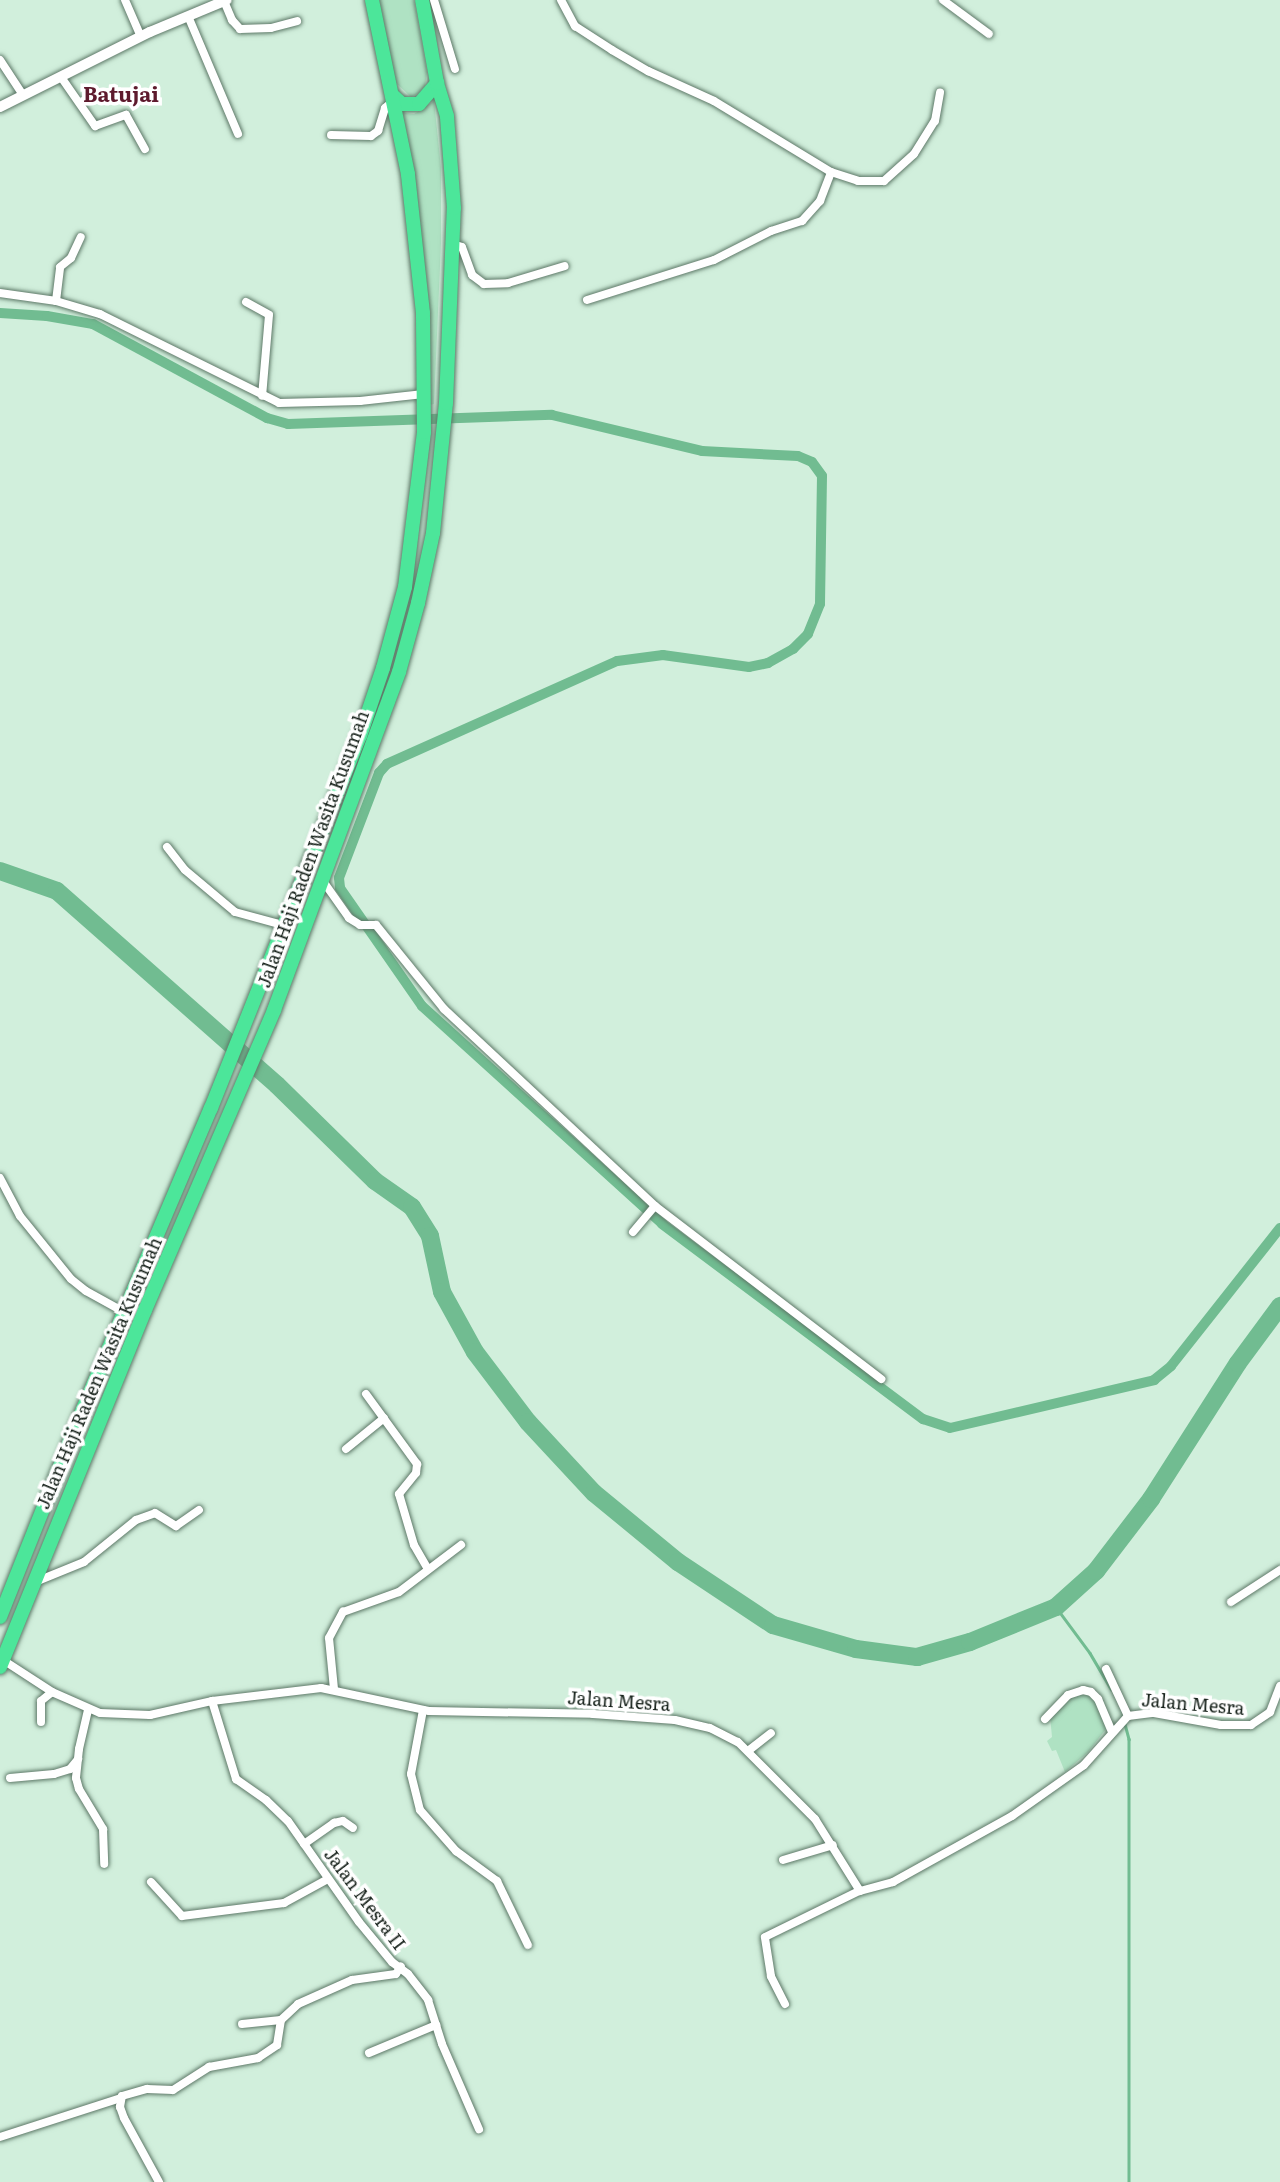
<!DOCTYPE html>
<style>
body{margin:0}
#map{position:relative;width:1280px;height:2182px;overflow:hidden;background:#d1efdc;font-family:Literata,serif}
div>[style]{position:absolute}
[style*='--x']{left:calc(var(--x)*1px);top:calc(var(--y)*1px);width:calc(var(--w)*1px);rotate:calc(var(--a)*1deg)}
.green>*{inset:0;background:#afe2c3}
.stream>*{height:2.5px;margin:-1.25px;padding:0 1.25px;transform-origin:1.25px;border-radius:1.25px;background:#71bc91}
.canal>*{height:10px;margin:-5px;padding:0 5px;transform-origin:5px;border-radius:5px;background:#71bc91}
.river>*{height:18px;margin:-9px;padding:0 9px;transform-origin:9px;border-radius:9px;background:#71bc91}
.roads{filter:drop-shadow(0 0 2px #5d7867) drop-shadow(0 0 2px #5d7867)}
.street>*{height:8px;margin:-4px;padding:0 4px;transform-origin:4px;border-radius:4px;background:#fff}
.secondary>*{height:10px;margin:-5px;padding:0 5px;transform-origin:5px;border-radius:5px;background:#fff}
.highway>*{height:14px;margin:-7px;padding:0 7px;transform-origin:7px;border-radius:7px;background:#4ce69a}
span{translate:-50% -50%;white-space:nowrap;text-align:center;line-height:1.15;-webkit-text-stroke:7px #fff;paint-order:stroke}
.street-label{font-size:18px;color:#16211a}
.quarter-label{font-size:21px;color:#5e1a2d;font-weight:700}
</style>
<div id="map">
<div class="green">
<div style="clip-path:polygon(378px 0,414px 0,427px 72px,425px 86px,419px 93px,411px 97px,396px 83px)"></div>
<div style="clip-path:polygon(434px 101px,441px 168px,441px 243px,434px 404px,429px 405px,397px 108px,405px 113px,414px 114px)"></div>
<div style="clip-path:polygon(1092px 1691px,1106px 1729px,1088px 1752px,1065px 1772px,1056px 1750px,1052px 1751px,1047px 1741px,1052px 1737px,1050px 1716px,1068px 1699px)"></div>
</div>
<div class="stream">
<div style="--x:1056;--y:1607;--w:57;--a:53.5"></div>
<div style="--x:1090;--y:1653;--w:42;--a:59.7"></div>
<div style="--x:1125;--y:1724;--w:16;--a:75"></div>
<div style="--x:1129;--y:1739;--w:443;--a:90"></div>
</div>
<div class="canal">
<div style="--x:0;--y:313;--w:47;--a:3.7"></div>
<div style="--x:47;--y:316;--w:47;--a:9.9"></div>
<div style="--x:93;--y:324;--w:198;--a:28.4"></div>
<div style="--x:267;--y:418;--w:22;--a:16"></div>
<div style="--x:288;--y:424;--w:264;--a:-2"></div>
<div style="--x:552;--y:415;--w:154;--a:13.5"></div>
<div style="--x:702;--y:451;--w:96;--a:3"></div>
<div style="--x:798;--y:456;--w:15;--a:23"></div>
<div style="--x:812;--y:462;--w:17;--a:54"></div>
<div style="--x:822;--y:476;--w:128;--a:90.9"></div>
<div style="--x:820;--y:604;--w:32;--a:112"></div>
<div style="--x:808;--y:634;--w:21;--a:135"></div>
<div style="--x:793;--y:649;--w:29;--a:151"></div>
<div style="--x:768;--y:663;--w:19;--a:168"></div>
<div style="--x:749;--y:667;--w:87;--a:-172.1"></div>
<div style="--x:663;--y:655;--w:46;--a:172.6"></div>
<div style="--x:617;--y:661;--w:252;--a:155.9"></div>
<div style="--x:387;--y:764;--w:12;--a:132"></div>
<div style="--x:379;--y:773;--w:112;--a:110.9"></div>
<div style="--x:339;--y:878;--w:10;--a:84"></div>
<div style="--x:340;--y:888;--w:144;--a:55.2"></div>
<div style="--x:422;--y:1006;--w:324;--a:42.2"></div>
<div style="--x:662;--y:1224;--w:326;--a:36.8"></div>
<div style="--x:923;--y:1419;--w:28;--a:18"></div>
<div style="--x:950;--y:1428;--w:210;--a:-13.2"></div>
<div style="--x:1154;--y:1380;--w:22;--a:-39"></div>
<div style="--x:1171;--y:1366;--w:176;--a:-51.7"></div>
</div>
<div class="river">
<div style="--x:0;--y:871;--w:60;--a:19.3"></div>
<div style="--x:57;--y:891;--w:293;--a:41.4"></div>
<div style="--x:277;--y:1085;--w:137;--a:44.4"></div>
<div style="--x:375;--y:1181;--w:45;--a:35.1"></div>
<div style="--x:412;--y:1207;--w:34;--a:58"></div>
<div style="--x:430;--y:1236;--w:57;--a:77.9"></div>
<div style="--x:442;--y:1292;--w:68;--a:61.2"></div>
<div style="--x:475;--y:1352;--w:88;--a:52.9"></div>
<div style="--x:528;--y:1422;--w:97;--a:47.1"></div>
<div style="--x:594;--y:1493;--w:109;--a:39.4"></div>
<div style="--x:678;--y:1562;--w:114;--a:33.6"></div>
<div style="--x:773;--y:1625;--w:86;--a:16.1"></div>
<div style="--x:856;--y:1649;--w:62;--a:7.5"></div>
<div style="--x:917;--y:1657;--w:55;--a:-15.8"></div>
<div style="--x:970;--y:1642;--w:93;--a:-22.1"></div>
<div style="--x:1056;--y:1607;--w:54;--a:-42"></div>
<div style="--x:1096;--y:1571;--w:91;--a:-52.6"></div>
<div style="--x:1151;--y:1499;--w:161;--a:-57.4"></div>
<div style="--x:1238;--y:1363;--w:71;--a:-53.6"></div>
</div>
<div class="roads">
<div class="street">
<div style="--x:125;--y:0;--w:40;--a:66.6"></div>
<div style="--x:434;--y:0;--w:72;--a:73.1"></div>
<div style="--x:561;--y:0;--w:30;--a:62"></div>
<div style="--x:575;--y:26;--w:44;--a:33"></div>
<div style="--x:612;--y:50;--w:42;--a:30.3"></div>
<div style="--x:648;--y:71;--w:72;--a:24.4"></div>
<div style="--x:714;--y:101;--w:137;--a:31.3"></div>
<div style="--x:831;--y:172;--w:28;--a:18"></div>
<div style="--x:858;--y:181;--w:26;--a:0"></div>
<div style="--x:884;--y:181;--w:40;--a:-42"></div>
<div style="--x:914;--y:154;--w:39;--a:-58"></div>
<div style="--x:935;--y:121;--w:29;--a:-80"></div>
<div style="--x:943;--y:0;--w:57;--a:36.5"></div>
<div style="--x:224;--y:1;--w:21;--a:67"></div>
<div style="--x:232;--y:20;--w:12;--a:48"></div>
<div style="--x:240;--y:29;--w:31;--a:-2"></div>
<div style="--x:271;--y:28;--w:27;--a:-15"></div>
<div style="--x:188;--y:16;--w:128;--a:67"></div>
<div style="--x:0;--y:60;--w:42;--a:56.7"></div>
<div style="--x:61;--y:77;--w:60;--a:55.2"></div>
<div style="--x:95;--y:126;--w:33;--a:-20"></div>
<div style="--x:126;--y:115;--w:39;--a:61"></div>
<div style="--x:331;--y:135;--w:40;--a:1.4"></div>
<div style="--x:371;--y:136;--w:9;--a:-36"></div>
<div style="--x:378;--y:131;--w:24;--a:-73"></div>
<div style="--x:385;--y:108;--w:11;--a:-41"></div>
<div style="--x:452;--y:244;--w:10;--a:17"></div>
<div style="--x:462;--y:247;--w:30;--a:70"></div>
<div style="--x:472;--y:275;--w:15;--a:37"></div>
<div style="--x:484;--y:284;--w:24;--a:-2"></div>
<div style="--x:508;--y:283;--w:59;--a:-16.6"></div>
<div style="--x:0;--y:293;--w:57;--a:8.1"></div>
<div style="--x:56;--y:301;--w:46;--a:16.5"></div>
<div style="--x:100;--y:314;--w:200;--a:26.4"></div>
<div style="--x:279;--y:403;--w:81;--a:-1.4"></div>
<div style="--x:360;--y:401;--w:64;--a:-6.2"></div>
<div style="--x:587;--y:300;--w:133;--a:-17.5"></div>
<div style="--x:714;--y:260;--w:64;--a:-27"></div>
<div style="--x:771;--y:231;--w:33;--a:-18"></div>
<div style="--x:802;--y:221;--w:27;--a:-48"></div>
<div style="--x:820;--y:201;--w:31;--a:-69"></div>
<div style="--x:56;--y:301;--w:34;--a:-83"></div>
<div style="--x:60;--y:267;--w:14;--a:-39"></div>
<div style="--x:71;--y:258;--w:23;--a:-65"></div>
<div style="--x:246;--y:302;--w:26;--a:29"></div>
<div style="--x:269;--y:315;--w:81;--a:94.9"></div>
<div style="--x:167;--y:847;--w:29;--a:52"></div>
<div style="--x:185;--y:870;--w:65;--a:40"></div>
<div style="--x:235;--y:912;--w:50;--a:15.2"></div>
<div style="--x:323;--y:881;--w:45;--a:54.9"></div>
<div style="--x:349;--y:918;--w:13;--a:32"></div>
<div style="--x:360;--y:925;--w:16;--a:0"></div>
<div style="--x:376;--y:925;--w:108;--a:51"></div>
<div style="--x:444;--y:1009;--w:289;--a:43"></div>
<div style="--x:655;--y:1206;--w:285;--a:37.4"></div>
<div style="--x:0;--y:1178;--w:43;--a:62.2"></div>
<div style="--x:20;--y:1216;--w:81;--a:51"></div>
<div style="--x:71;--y:1279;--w:19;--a:39"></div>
<div style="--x:86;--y:1291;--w:46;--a:28.8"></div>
<div style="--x:633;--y:1232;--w:34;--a:-50"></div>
<div style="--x:366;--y:1394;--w:87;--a:53.9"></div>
<div style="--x:417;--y:1464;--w:9;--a:96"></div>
<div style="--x:416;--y:1473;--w:27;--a:129"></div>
<div style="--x:399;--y:1494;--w:53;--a:73.6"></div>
<div style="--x:414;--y:1545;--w:28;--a:60"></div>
<div style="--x:346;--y:1449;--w:49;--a:-39.2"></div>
<div style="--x:35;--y:1582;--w:53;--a:-22.2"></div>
<div style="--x:84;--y:1562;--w:67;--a:-38.9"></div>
<div style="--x:136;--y:1520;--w:20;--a:-20"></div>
<div style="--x:155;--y:1513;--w:25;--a:32"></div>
<div style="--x:176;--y:1526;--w:28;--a:-35"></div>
<div style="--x:1231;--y:1602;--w:59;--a:-33.1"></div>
<div style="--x:3;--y:1660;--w:59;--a:33.1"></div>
<div style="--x:52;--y:1692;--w:52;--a:23.6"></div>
<div style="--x:100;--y:1713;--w:50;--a:2.3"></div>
<div style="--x:150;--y:1715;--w:64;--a:-12.7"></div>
<div style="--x:212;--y:1701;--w:110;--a:-6.8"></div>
<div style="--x:321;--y:1688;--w:110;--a:12"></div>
<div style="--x:429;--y:1711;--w:164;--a:1"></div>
<div style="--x:593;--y:1714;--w:82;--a:4.2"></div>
<div style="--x:675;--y:1720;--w:36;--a:13"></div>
<div style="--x:710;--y:1728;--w:31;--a:27"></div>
<div style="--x:738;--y:1742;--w:109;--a:45"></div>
<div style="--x:815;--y:1819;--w:85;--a:58"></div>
<div style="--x:860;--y:1891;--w:34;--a:-15"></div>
<div style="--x:893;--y:1882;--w:136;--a:-29"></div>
<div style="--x:1012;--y:1816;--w:88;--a:-35.3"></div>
<div style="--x:1084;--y:1765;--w:66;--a:-48.1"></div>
<div style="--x:1128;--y:1716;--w:26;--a:-7"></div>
<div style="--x:1154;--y:1713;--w:68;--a:10.2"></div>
<div style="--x:1221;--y:1725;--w:30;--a:0"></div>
<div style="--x:1251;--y:1725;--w:23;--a:-34"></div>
<div style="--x:1270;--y:1712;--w:28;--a:-69"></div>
<div style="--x:1106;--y:1669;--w:52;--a:64.9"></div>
<div style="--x:334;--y:1689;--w:51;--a:-95.6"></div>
<div style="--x:329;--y:1638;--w:30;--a:-62"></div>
<div style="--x:343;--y:1612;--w:59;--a:-19.7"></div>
<div style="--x:399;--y:1592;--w:78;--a:-37.2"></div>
<div style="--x:212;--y:1701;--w:82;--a:72.9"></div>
<div style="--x:236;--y:1779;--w:37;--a:35"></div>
<div style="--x:266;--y:1800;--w:30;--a:44"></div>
<div style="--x:288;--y:1821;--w:123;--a:54.9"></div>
<div style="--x:359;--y:1922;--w:52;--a:50.5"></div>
<div style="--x:392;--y:1962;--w:20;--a:37"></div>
<div style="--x:408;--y:1974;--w:33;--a:52"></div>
<div style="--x:428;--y:2000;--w:46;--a:72.3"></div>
<div style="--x:442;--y:2044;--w:93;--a:66.5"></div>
<div style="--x:88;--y:1710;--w:40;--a:103"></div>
<div style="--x:79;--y:1749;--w:29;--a:96"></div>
<div style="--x:76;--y:1778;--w:11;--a:75"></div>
<div style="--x:79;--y:1789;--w:47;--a:59"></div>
<div style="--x:103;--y:1829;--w:35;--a:88"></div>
<div style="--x:423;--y:1710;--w:65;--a:100.6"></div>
<div style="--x:411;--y:1774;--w:37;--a:76"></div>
<div style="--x:420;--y:1810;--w:55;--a:48.7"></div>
<div style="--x:456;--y:1851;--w:51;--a:36.2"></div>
<div style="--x:497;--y:1881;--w:71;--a:64.2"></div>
<div style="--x:1045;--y:1719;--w:33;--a:-46"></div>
<div style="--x:1068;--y:1695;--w:16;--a:-18"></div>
<div style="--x:1083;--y:1690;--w:8;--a:14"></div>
<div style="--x:1091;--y:1692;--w:10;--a:45"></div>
<div style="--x:1098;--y:1699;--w:36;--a:67"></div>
<div style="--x:41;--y:1722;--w:21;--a:-90"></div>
<div style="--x:41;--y:1701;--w:14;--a:-39"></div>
<div style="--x:748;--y:1751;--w:29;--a:-38"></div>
<div style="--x:10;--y:1778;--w:44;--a:-5.2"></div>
<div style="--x:54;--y:1774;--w:17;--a:-17"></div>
<div style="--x:70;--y:1769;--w:13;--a:-51"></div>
<div style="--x:304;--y:1844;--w:37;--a:-35"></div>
<div style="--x:334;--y:1823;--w:9;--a:-13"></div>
<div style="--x:343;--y:1821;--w:12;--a:35"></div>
<div style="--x:783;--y:1860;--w:52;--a:-16.7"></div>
<div style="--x:151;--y:1882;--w:46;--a:47.6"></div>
<div style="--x:182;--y:1916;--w:103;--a:-7.3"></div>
<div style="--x:284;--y:1903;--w:50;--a:-28.6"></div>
<div style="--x:785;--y:2004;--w:31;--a:-117"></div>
<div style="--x:771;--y:1976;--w:39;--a:-99"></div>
<div style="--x:765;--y:1937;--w:105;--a:-26.1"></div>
<div style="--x:242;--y:2024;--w:39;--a:-6"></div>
<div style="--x:369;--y:2053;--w:73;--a:-22.7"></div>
<div style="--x:0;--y:2137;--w:127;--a:-17.9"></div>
<div style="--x:159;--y:2182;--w:73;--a:-118.7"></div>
<div style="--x:124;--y:2118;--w:12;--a:-110"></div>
<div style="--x:120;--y:2107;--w:11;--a:-80"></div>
<div style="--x:122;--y:2096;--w:26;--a:-16"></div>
<div style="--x:147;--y:2089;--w:26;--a:2"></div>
<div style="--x:173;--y:2090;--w:43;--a:-32.6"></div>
<div style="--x:209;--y:2067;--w:50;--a:-10.4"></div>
<div style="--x:258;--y:2058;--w:23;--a:-34"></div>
<div style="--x:277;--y:2045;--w:25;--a:-81"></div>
<div style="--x:281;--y:2020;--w:23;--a:-43"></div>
<div style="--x:298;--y:2004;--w:59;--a:-24"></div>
<div style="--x:352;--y:1980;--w:44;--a:-7.8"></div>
<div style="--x:396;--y:1974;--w:9;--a:-58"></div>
</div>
<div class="secondary">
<div style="--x:0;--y:107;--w:168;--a:-26.6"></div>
<div style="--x:150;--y:32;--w:83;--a:-22.6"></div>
</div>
<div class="highway">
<div style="--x:392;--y:95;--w:13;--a:42"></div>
<div style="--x:402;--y:104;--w:17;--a:0"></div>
<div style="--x:419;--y:104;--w:28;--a:-49"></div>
<div style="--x:0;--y:1617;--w:211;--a:-68.3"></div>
<div style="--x:78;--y:1421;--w:340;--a:-67"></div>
<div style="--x:211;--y:1108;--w:401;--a:-68.2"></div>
<div style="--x:360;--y:736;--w:72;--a:-71.3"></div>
<div style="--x:383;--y:668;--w:84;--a:-74.8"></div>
<div style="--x:405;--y:587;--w:156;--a:-83"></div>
<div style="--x:424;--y:432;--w:119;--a:-90.5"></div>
<div style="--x:423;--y:313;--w:140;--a:-96.2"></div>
<div style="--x:408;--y:174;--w:178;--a:-101.7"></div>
<div style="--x:0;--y:1667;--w:385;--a:-67.9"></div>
<div style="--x:145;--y:1310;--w:327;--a:-66.7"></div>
<div style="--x:274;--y:1010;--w:360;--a:-69.7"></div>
<div style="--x:399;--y:672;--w:72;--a:-74.6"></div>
<div style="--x:418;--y:603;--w:72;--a:-77.9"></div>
<div style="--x:433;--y:533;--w:131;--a:-84.3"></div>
<div style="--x:446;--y:403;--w:195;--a:-87.7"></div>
<div style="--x:454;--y:208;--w:92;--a:-94.4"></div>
<div style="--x:447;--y:116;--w:34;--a:-107"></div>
<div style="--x:437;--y:83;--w:84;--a:-100.2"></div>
</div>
</div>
<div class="street-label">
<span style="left:313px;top:849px;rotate:-70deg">Jalan Haji Raden Wasita Kusumah</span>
<span style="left:99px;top:1373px;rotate:-67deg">Jalan Haji Raden Wasita Kusumah</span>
<span style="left:619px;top:1701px;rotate:4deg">Jalan Mesra</span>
<span style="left:1193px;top:1704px;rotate:5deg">Jalan Mesra</span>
<span style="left:365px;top:1899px;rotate:53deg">Jalan Mesra II</span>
</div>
<div class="quarter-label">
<span style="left:121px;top:93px">Batujai</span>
</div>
</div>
